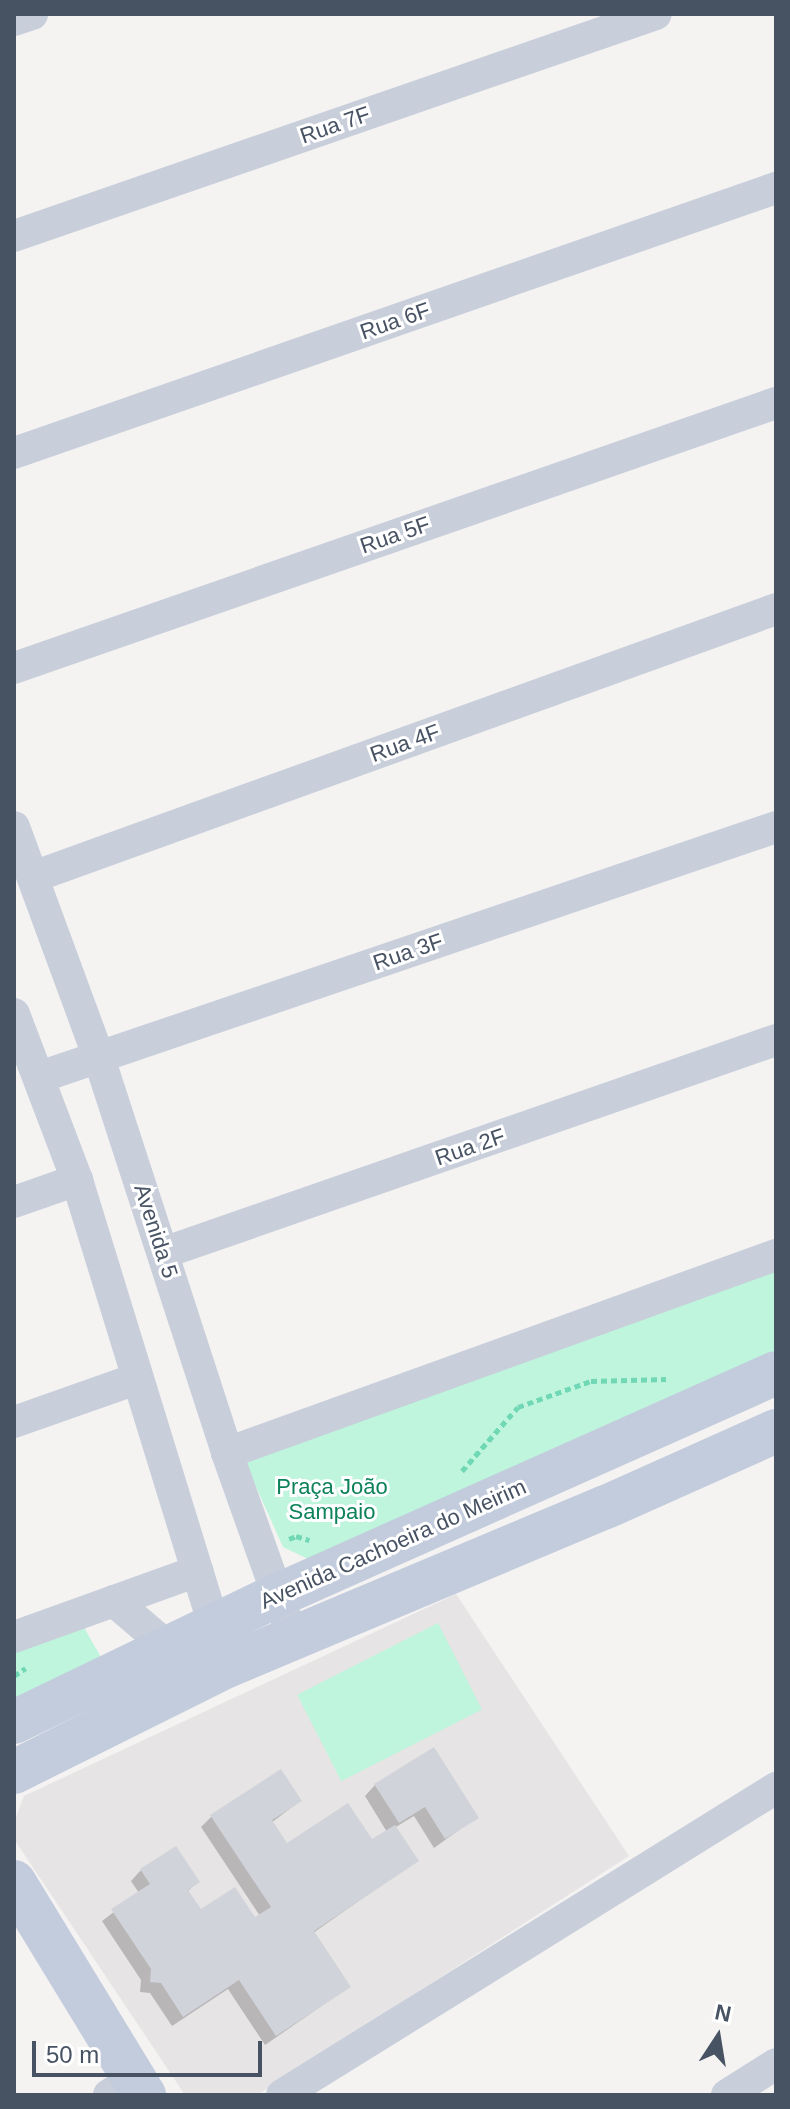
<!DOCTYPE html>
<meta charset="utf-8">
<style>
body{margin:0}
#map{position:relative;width:790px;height:2109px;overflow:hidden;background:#f5f3f2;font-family:Arial,sans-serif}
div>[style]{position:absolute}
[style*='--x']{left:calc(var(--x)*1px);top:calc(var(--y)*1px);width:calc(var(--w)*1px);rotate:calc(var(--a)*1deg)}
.education>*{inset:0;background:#e6e4e4}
.green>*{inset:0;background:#bef5dc;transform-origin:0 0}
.shadow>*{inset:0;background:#0003}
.building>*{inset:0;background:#d1d3da}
.path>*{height:5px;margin-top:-2.5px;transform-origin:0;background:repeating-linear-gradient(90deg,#71d8b5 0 6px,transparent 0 10px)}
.street>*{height:32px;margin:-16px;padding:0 16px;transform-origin:16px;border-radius:16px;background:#c8cfdb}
.secondary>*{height:44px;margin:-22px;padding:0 22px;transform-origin:22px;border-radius:22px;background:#c3ccdd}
span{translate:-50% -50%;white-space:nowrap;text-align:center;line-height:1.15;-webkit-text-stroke:6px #fff;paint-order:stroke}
.street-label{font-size:22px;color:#475263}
.park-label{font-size:22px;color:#0d825a}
.frame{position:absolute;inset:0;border:16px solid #475263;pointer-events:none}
.north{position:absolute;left:678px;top:1997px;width:80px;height:80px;-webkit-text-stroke:6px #fff;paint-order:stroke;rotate:12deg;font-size:22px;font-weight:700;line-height:32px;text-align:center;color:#475263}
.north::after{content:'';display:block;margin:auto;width:28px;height:36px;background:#475263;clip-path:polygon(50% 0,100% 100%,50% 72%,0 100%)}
.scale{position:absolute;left:32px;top:2041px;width:230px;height:36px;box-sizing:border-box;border:4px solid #475263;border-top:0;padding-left:10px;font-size:24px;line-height:28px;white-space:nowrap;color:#475263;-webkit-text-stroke:6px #fff;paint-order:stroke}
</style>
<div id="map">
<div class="education">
<div style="clip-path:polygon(456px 1594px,629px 1856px,257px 2095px,185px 2095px,14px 1839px,14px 1822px,24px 1796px)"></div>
</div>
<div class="green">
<div style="clip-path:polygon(776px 1270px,776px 1370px,329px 1569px,283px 1547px,245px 1462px)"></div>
<div style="clip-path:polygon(77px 1615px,103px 1661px,14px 1705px,14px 1639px)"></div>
<div style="left:438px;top:1623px;width:97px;height:158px;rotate:63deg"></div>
</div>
<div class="shadow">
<div style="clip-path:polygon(375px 1785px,477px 1817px,434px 1848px,414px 1816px,394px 1828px,416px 1861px,313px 1933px,349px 1987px,265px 2045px,228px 1989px,172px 2026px,150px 1993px,140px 1992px,141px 1980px,102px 1921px,139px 1893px,131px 1881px,141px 1870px,197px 1882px,187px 1892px,200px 1912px,254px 1920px,260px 1916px,201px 1827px,211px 1817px,300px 1801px,271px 1823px,287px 1846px,372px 1842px,387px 1832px,365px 1796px)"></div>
</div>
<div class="building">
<div style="clip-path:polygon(434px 1747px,479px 1818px,445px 1839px,425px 1807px,399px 1823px,374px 1784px)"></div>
<div style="clip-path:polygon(281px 1769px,302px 1801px,272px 1820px,287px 1843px,348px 1803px,372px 1839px,395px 1825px,419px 1861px,314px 1931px,351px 1987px,276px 2036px,239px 1980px,183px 2017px,161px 1983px,150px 1982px,151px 1969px,111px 1909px,150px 1884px,140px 1869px,176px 1846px,200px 1882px,188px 1890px,201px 1909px,235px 1887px,255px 1917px,271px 1907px,210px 1815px)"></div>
</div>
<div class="path">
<div style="--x:462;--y:1471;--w:85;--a:-48.8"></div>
<div style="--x:518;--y:1407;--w:77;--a:-19.6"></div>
<div style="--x:591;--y:1381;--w:75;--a:-1.5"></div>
<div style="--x:289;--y:1539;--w:8;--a:-23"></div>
<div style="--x:296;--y:1536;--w:14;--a:17"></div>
<div style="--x:14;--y:1676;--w:14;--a:-34"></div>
</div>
<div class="street">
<div style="--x:14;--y:20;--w:19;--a:-18"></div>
<div style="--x:14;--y:236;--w:679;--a:-19.08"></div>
<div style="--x:14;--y:453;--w:807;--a:-19.18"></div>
<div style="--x:14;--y:668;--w:807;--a:-19.18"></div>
<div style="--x:14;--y:827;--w:246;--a:69.8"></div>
<div style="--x:99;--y:1058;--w:415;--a:72"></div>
<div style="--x:227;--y:1453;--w:173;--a:70.4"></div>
<div style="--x:33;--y:877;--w:790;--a:-19.83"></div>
<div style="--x:14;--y:1014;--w:178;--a:69.2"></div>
<div style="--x:77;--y:1180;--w:486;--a:72.9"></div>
<div style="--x:40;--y:1077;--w:777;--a:-18.76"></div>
<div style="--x:14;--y:1202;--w:67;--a:-19.2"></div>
<div style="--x:163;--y:1253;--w:649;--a:-19.16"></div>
<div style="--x:14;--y:1422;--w:129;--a:-19.4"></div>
<div style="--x:227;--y:1453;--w:584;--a:-19.83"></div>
<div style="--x:114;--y:1601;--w:72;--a:40.5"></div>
<div style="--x:14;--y:1637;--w:195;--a:-19.8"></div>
<div style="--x:109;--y:2095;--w:30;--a:-33"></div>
<div style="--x:282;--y:2095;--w:582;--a:-31.86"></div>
<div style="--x:727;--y:2095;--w:58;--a:-32.3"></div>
</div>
<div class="secondary">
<div style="--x:14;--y:1722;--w:291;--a:-25.7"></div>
<div style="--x:276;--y:1596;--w:547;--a:-24.04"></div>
<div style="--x:14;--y:1772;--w:238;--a:-26.5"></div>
<div style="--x:227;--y:1666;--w:411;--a:-22.8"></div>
<div style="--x:606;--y:1507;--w:186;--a:-24.1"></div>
<div style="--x:14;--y:1882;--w:250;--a:58.6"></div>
</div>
<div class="street-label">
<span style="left:335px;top:125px;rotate:-19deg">Rua 7F</span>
<span style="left:395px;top:321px;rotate:-19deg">Rua 6F</span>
<span style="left:395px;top:535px;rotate:-19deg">Rua 5F</span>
<span style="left:405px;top:743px;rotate:-20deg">Rua 4F</span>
<span style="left:408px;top:952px;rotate:-19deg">Rua 3F</span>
<span style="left:470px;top:1147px;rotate:-19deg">Rua 2F</span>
<span style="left:156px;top:1231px;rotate:72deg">Avenida 5</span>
<span style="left:393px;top:1544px;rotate:-24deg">Avenida Cachoeira do Meirim</span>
</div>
<div class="park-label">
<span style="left:332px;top:1499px">Praça João<br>Sampaio</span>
</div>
<div class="frame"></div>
<div class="north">N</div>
<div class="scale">50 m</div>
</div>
